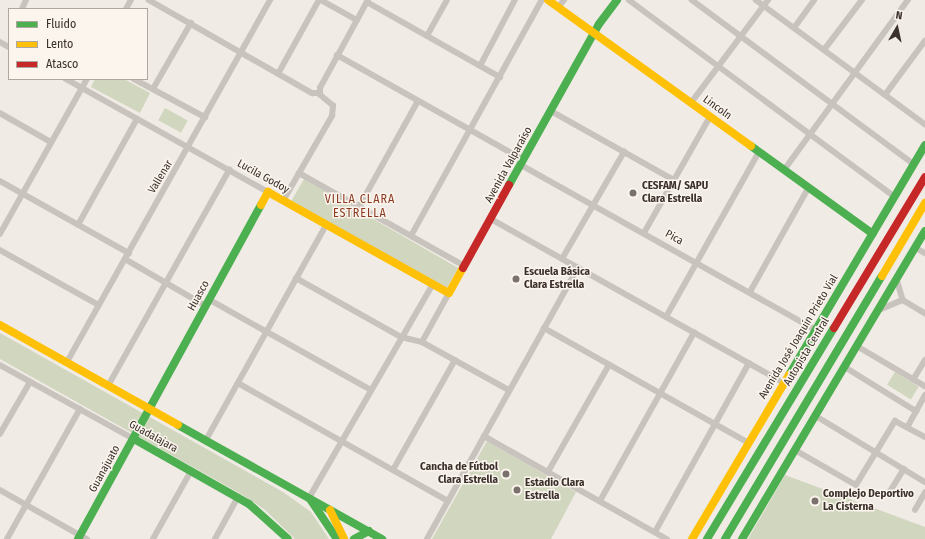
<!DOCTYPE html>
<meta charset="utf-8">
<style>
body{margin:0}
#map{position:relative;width:925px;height:539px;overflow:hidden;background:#f0ebe5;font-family:"Fira Sans Condensed",sans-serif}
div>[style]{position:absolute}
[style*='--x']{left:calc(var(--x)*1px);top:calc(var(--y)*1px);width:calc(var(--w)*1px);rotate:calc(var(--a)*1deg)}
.green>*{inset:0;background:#d1d6bf;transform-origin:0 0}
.street>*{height:5.5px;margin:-2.75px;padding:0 2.75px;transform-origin:2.75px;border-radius:2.75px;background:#c9c3be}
.fast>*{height:8px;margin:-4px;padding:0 4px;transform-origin:4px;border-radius:4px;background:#4caf50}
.slow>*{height:8px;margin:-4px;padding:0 4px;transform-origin:4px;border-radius:4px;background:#ffc107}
.jam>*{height:8px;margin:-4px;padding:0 4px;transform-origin:4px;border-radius:4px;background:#c62828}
.dots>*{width:11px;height:11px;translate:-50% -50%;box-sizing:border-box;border:2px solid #fbf5ee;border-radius:50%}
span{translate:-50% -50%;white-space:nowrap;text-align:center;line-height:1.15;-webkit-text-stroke:3px #fbf5ee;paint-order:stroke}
.street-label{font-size:11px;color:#3b302b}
.poi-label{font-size:11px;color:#3b302b;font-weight:700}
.left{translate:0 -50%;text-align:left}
.right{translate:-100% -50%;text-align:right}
.neighbourhood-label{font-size:12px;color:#8c3b22;letter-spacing:1px}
.legend{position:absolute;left:8px;top:8px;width:140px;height:72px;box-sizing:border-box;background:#fbf5ee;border:1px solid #aea6a0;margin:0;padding:5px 7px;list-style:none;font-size:12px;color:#3b302b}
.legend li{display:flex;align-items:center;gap:8px;height:20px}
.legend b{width:20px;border:1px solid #aea6a0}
.north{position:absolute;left:877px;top:8px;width:40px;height:40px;-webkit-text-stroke:3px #fbf5ee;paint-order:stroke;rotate:9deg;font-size:11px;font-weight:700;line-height:16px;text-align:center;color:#3b302b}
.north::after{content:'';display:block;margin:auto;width:14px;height:18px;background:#3b302b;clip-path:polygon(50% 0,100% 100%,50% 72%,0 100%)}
</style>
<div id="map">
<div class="green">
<div style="clip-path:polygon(95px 79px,124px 79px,150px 93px,140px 113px,91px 87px)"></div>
<div style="left:165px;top:108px;width:26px;height:14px;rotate:29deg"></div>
<div style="left:304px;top:179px;width:178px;height:25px;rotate:30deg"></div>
<div style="clip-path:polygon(0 333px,283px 492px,311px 512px,329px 539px,295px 539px,264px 509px,241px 494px,0 359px)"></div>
<div style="left:895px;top:372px;width:28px;height:15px;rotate:32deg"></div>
<div style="clip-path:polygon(487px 441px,576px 492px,551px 539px,432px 539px)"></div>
<div style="clip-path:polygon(785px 475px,925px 527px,925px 539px,748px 539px)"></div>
</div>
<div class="street">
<div style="--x:149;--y:0;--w:188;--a:29.7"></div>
<div style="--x:312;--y:93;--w:7;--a:0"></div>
<div style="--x:321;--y:0;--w:41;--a:29.1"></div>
<div style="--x:629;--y:0;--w:331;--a:36.5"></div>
<div style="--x:692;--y:0;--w:276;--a:36.5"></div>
<div style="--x:756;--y:0;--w:210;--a:36.3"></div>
<div style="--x:367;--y:2;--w:153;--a:29.4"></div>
<div style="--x:558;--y:8;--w:10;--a:-53"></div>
<div style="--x:22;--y:9;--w:10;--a:-66"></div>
<div style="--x:126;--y:9;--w:10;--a:-61"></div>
<div style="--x:794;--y:28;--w:34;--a:-54"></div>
<div style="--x:427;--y:36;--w:41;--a:-60.9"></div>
<div style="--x:0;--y:42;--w:10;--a:29"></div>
<div style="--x:824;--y:50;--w:63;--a:-52.8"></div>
<div style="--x:337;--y:55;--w:214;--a:29.3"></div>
<div style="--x:480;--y:66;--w:75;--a:-62.1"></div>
<div style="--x:278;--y:74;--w:85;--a:-61"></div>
<div style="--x:66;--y:79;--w:231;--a:29.2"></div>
<div style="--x:134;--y:79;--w:81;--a:28.2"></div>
<div style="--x:153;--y:89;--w:76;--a:-60.1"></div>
<div style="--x:885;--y:95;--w:67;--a:-53.5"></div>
<div style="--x:691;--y:103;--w:129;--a:-53.2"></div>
<div style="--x:551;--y:111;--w:141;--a:29.3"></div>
<div style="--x:0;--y:113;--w:59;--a:29.6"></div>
<div style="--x:521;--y:165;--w:338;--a:29.2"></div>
<div style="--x:784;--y:170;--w:210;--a:-53.9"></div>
<div style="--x:299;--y:173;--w:190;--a:29.3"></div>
<div style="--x:0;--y:181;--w:148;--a:29.2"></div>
<div style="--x:283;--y:201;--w:98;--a:-60"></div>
<div style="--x:332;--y:116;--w:10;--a:-84"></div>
<div style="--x:333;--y:106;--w:17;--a:-140"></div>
<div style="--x:320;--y:95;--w:7;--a:-90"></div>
<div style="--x:320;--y:88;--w:100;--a:-61.4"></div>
<div style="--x:359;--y:207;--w:121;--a:-60.9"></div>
<div style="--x:491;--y:219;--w:337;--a:29.2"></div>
<div style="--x:78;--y:225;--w:121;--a:-60.9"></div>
<div style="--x:644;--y:233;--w:133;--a:-60.4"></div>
<div style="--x:0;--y:234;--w:178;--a:-60.7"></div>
<div style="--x:411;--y:236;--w:270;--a:-61"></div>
<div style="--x:916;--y:248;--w:10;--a:29"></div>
<div style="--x:0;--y:250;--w:113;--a:29.1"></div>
<div style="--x:125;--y:259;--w:94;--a:30.1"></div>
<div style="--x:562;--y:259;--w:124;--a:-59.9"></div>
<div style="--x:296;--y:278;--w:120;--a:29.3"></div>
<div style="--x:401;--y:337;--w:22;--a:13"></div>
<div style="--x:422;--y:342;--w:99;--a:28.9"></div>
<div style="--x:897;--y:279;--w:22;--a:74"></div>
<div style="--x:903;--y:300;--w:26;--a:31"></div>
<div style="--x:750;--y:292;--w:120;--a:-60.7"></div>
<div style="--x:210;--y:300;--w:184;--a:29.2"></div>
<div style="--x:879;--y:310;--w:26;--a:-23"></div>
<div style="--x:666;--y:317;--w:189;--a:-60.6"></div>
<div style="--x:544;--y:328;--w:235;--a:29.3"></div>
<div style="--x:422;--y:342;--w:56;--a:-61.1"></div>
<div style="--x:857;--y:346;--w:79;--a:30.5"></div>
<div style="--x:67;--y:362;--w:415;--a:-60.7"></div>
<div style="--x:0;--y:365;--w:153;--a:28.9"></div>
<div style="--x:845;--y:367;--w:84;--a:31.8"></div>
<div style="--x:913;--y:380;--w:23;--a:-59"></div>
<div style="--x:238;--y:383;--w:241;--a:29.3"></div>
<div style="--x:108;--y:386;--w:248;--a:-60.7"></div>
<div style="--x:816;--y:416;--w:127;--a:31.2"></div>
<div style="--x:908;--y:426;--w:35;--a:-61"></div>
<div style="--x:0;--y:434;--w:60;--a:-60"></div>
<div style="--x:484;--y:436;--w:210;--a:29.4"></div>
<div style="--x:206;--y:440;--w:246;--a:-60.8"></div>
<div style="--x:795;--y:450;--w:70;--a:29.8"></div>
<div style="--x:856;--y:485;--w:75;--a:-58.6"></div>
<div style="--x:895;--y:421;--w:34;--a:28"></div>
<div style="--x:393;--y:470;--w:126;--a:-60.6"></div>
<div style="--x:548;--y:472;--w:123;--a:-60.3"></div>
<div style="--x:0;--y:490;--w:100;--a:29.4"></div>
<div style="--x:889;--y:493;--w:28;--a:-58"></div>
<div style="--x:309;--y:498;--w:247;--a:-59.9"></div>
<div style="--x:600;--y:501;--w:193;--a:-60.8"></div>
<div style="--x:915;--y:510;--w:20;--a:-60"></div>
<div style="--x:655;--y:532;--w:193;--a:-60.9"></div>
<div style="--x:7;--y:539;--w:149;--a:-60.7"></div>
<div style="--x:153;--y:539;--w:78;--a:-60.8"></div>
<div style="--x:215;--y:539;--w:48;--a:-61.3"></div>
<div style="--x:427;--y:539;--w:310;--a:-60.9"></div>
</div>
<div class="fast">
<div style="--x:751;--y:146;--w:150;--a:35.8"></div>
<div style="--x:509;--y:185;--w:184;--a:-60.8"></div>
<div style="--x:599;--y:24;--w:30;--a:-53"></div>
<div style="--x:789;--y:375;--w:267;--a:-59.4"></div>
<div style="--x:178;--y:425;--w:234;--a:29.2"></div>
<div style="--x:134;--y:439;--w:132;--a:29.5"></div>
<div style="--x:249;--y:504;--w:52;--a:41.9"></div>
<div style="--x:310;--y:499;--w:48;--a:56"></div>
<div style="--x:78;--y:539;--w:381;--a:-61.3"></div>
<div style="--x:354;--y:539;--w:17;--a:-28"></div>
<div style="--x:707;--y:539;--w:246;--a:-59"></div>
<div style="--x:725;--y:539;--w:306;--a:-59.2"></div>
<div style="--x:742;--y:539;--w:358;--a:-59.3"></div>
</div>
<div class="slow">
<div style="--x:548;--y:0;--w:250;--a:35.7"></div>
<div style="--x:261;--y:205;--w:15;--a:-62"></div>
<div style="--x:268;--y:192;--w:207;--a:29.2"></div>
<div style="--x:449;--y:293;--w:29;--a:-61"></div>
<div style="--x:882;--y:276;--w:85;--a:-59.5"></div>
<div style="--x:0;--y:325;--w:204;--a:29.3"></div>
<div style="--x:330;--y:510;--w:32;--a:64"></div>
<div style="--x:692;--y:539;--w:191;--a:-59.4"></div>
</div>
<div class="jam">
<div style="--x:463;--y:268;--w:95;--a:-61"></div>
<div style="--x:834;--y:328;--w:176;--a:-58.9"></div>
</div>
<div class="dots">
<div style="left:633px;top:193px;background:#7a716c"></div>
<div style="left:516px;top:279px;background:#7a716c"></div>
<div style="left:506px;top:474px;background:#7a716c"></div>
<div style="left:517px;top:490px;background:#7a716c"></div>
<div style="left:815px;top:501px;background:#7a716c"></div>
</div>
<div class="street-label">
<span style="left:717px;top:108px;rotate:36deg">Lincoln</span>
<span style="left:509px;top:165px;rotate:-61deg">Avenida Valparaíso</span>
<span style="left:161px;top:177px;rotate:-59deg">Vallenar</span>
<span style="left:263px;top:177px;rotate:29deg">Lucila Godoy</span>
<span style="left:674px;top:238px;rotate:29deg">Pica</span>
<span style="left:199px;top:296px;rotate:-61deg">Huasco</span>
<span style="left:799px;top:337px;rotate:-59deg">Avenida José Joaquín Prieto Vial</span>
<span style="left:807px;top:352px;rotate:-59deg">Autopista Central</span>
<span style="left:153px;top:437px;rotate:29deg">Guadalajara</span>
<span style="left:105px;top:469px;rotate:-61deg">Guanajuato</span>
</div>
<div class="poi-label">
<span class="left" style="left:642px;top:193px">CESFAM/ SAPU<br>Clara Estrella</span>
<span class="left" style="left:524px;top:279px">Escuela Básica<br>Clara Estrella</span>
<span class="right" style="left:498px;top:474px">Cancha de Fútbol<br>Clara Estrella</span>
<span class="left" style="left:525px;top:490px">Estadio Clara<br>Estrella</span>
<span class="left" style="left:823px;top:501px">Complejo Deportivo<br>La Cisterna</span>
</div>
<div class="neighbourhood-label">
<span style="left:360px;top:207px">VILLA CLARA<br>ESTRELLA</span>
</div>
<ul class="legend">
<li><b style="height:5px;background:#4caf50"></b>Fluido</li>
<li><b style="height:5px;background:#ffc107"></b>Lento</li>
<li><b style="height:5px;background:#c62828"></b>Atasco</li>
</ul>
<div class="north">N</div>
</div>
